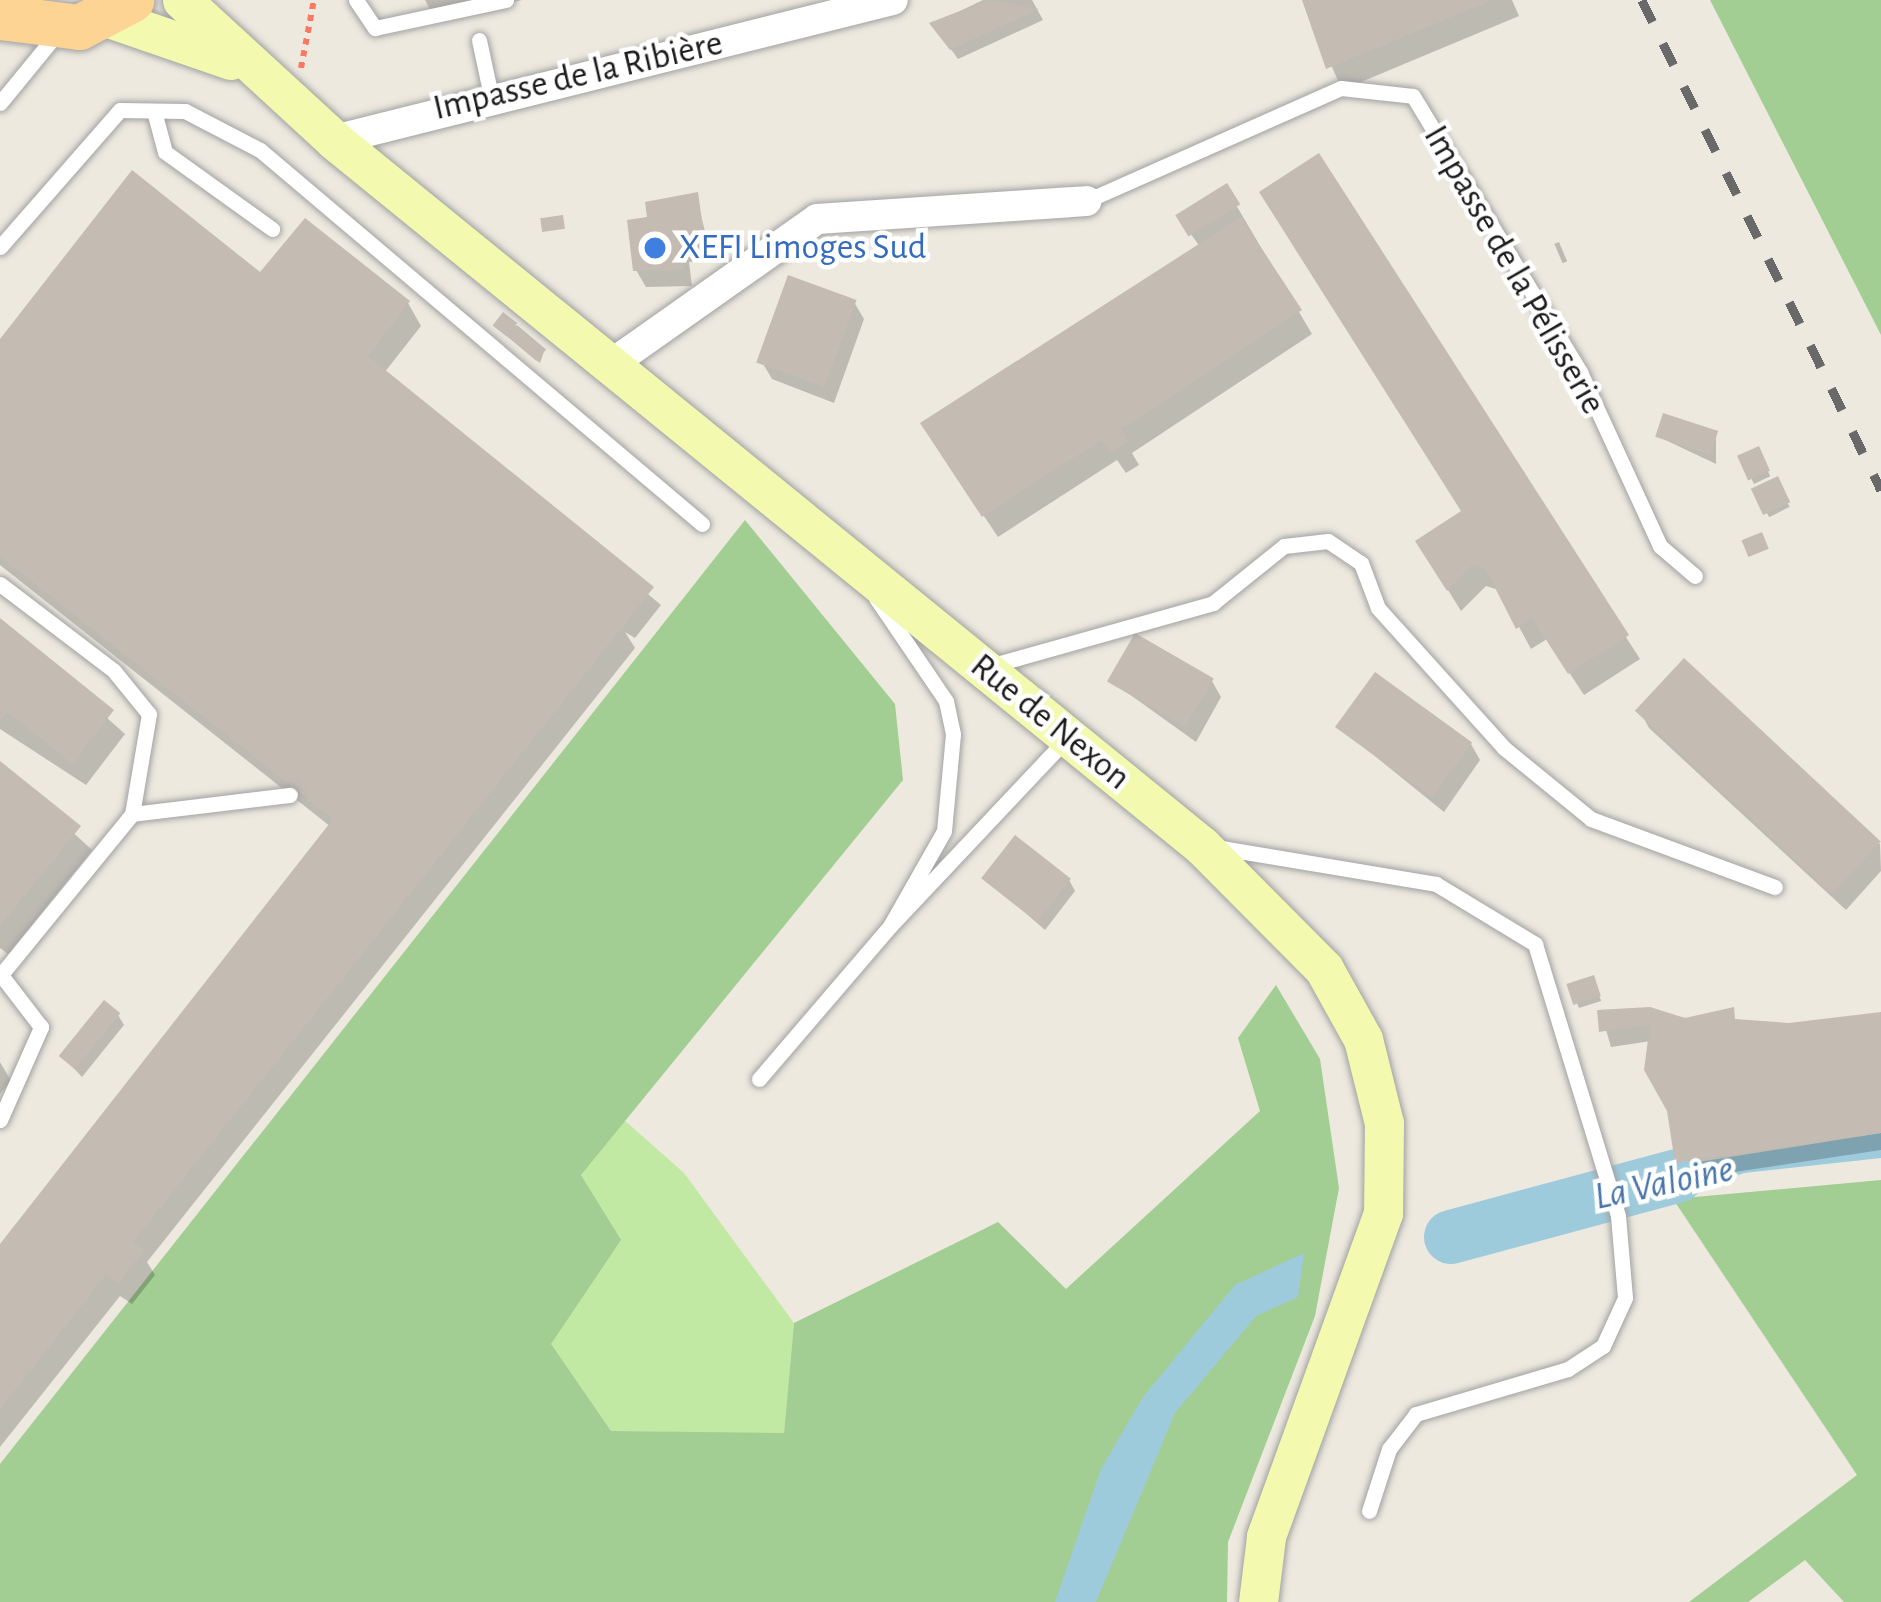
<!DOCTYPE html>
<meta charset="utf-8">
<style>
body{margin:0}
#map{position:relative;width:1881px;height:1602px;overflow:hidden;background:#ede9df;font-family:"Alegreya Sans",sans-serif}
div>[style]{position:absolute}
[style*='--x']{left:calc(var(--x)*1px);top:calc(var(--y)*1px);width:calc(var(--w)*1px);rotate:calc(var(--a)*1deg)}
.grass>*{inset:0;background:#c2e9a3}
.forest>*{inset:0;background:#a2cd93}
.water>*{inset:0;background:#9ecbdc}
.shadow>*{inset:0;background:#0003;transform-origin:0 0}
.river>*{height:54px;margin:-27px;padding:0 27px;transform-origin:27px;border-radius:27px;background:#9ecbdc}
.building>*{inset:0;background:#c4bbb3;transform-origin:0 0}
.path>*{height:6px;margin-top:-3px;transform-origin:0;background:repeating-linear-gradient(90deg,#fb7862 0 6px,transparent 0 12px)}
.roads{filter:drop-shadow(0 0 3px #a2a2a2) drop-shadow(0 0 3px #a2a2a2)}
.service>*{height:15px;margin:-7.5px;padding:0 7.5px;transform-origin:7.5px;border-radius:7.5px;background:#fff}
.minor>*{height:30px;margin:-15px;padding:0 15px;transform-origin:15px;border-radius:15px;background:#fff}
.secondary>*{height:39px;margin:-19.5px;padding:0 19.5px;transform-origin:19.5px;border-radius:19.5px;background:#f3fab0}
.primary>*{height:45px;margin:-22.5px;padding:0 22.5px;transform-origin:22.5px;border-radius:22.5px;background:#fdd494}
.rail>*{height:9px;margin-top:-4.5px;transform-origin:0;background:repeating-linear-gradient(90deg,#696969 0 24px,transparent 0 48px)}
.dots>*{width:33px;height:33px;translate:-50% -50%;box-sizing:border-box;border:6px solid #fff;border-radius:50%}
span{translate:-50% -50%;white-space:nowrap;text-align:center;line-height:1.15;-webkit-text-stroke:9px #fff;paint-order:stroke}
.street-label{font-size:36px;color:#1b1b1b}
.shop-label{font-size:36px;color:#366cbe}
.left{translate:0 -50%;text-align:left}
.water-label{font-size:39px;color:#4774aa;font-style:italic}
</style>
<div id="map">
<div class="grass">
<div style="clip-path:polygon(623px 1119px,684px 1173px,794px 1323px,784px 1434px,611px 1431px,550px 1344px,620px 1241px,581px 1175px)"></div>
</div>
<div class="forest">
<div style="clip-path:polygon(1710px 0,1881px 0,1881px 335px)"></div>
<div style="clip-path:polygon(745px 520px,895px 704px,903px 780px,581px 1175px,621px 1240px,551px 1344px,611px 1431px,784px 1433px,794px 1323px,998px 1222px,1066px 1289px,1260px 1111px,1238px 1038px,1276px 985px,1320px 1059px,1339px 1188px,1315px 1316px,1228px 1542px,1227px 1602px,0 1602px,0 1464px)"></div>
<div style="clip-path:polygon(1881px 1180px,1881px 1602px,1844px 1602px,1805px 1560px,1748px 1602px,1689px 1602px,1857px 1475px,1673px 1199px)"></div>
</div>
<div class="water">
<div style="clip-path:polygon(1881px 1133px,1881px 1158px,1744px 1173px,1673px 1199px,1612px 1199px,1605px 1177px)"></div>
<div style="clip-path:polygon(1304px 1253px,1298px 1297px,1256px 1316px,1175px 1413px,1096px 1602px,1055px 1602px,1101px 1469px,1143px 1397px,1235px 1285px)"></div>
</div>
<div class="shadow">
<div style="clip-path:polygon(425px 0,522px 0,436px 21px)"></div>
<div style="clip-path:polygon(983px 0,1032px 0,1043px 20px,958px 59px,933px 24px)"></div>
<div style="clip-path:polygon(1303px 0,1512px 0,1519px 16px,1342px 90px)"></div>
<div style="clip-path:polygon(1318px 157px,1640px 659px,1584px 695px,1547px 639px,1531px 649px,1499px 590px,1486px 586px,1461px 611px,1432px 564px,1465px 513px)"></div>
<div style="clip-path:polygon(1226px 188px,1312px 334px,1132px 453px,1139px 465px,1126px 473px,1117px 460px,998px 537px,937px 446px,1200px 247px,1186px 227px)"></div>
<div style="clip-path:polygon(696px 196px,712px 259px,689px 262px,692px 286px,646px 287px,636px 270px,651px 220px)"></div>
<div style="left:1559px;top:242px;width:21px;height:5px;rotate:67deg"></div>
<div style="clip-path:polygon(261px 277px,408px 303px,421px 326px,384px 373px,661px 605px,635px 638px,625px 632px,635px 648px,147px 1262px,155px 1275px,132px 1304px,120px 1296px,0 1447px,0 1247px,331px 827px,0 565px,0 344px)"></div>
<div style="clip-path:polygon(854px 302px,864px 319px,834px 403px,772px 379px,762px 362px)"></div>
<div style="clip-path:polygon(515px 325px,544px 351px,540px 363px,498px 329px)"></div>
<div style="clip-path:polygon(1716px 434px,1716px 464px,1659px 437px)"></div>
<div style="left:1758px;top:450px;width:29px;height:18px;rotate:65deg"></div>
<div style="left:1776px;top:480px;width:30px;height:23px;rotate:63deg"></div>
<div style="clip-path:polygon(0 622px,125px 734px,86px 785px,0 729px)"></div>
<div style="clip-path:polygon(1684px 662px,1880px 844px,1881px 871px,1846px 910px,1649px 728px,1640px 711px)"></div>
<div style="clip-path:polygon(1111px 681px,1212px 681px,1221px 697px,1196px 742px)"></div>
<div style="clip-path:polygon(1339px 727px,1471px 744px,1480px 760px,1444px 812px)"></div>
<div style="clip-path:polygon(0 765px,92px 850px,8px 954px,0 948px)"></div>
<div style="clip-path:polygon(985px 878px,1069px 880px,1075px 891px,1045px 930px)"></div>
<div style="clip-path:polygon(1595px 982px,1601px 1001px,1579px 1008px,1570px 985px)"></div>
<div style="clip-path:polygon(1601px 1013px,1816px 1025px,1881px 1015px,1881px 1150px,1688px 1179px,1651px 1041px,1611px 1047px)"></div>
<div style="clip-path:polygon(118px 1015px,124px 1025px,82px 1077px,62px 1056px)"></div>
<div style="clip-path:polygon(0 1062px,11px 1081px,0 1094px)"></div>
</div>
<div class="river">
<div style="--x:1451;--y:1237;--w:234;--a:-15.1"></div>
</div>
<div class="building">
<div style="clip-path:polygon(988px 0,1039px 9px,950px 50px,929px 23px)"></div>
<div style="clip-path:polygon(1302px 0,1492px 0,1326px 69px)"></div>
<div style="clip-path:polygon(1319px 153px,1629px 635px,1568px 674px,1532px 618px,1516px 629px,1485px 568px,1472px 565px,1447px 591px,1415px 541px,1461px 511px,1259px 192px)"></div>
<div style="clip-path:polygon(132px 170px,260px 272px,305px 218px,410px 301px,368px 356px,654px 587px,133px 1242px,144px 1250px,118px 1284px,106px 1275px,0 1409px,0 1244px,333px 819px,0 556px,0 339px)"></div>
<div style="left:1227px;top:183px;width:25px;height:61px;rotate:58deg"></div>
<div style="clip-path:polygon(698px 192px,705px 242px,682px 246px,684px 270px,633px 271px,627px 220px,647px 217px,645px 202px)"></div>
<div style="left:563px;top:215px;width:14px;height:23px;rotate:82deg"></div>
<div style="clip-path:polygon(1241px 217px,1302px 310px,1121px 429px,1128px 441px,1111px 452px,1101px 440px,982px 517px,920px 423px)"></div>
<div style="left:788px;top:275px;width:73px;height:93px;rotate:20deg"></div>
<div style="left:503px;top:312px;width:18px;height:17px;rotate:38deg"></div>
<div style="left:517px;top:325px;width:38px;height:15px;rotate:40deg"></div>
<div style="left:1663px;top:413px;width:58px;height:25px;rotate:18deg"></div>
<div style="left:1759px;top:446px;width:27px;height:24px;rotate:66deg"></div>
<div style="left:1778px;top:476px;width:29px;height:30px;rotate:65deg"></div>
<div style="left:1762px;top:532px;width:18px;height:22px;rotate:68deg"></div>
<div style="clip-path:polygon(0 618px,114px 710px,72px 764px,8px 712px,0 720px)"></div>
<div style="left:1135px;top:633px;width:91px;height:56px;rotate:30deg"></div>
<div style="left:1684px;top:658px;width:269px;height:72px;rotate:43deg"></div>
<div style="left:1375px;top:672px;width:120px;height:68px;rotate:36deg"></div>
<div style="clip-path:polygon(0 761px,81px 826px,0 926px)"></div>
<div style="left:1015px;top:835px;width:71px;height:55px;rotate:38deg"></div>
<div style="left:1594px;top:975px;width:22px;height:29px;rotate:72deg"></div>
<div style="left:104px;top:1000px;width:21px;height:72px;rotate:39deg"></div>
<div style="clip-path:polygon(1650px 1007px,1685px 1018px,1734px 1007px,1735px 1019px,1789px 1023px,1881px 1012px,1881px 1133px,1675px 1163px,1667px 1111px,1644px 1070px,1650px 1024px,1599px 1032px,1597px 1010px)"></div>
</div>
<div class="path">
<div style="--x:301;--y:68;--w:69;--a:-79.2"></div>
</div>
<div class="roads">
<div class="service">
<div style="--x:356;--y:0;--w:34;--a:56"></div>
<div style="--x:375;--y:28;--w:134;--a:-12.1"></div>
<div style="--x:479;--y:40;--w:57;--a:77.9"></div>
<div style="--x:0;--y:103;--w:93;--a:-50.7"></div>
<div style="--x:154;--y:111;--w:42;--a:75"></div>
<div style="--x:165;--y:152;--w:132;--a:35.7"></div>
<div style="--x:1086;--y:201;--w:279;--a:-23.9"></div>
<div style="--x:1341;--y:88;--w:72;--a:6.3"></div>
<div style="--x:1413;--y:96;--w:323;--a:58.8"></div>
<div style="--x:1580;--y:372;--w:192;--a:65.3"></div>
<div style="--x:1660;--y:546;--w:46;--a:40.6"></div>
<div style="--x:0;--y:247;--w:182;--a:-48.8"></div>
<div style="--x:120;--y:110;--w:65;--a:0.9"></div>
<div style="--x:185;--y:111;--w:85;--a:27.5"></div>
<div style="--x:260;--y:150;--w:579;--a:40.24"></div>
<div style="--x:0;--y:584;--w:143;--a:37.3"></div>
<div style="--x:114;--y:671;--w:55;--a:50.9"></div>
<div style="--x:149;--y:714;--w:101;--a:99.6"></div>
<div style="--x:132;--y:814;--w:209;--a:129.2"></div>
<div style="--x:876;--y:598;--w:125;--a:55.8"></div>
<div style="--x:946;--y:701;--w:34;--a:78"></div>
<div style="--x:953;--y:734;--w:97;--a:95.3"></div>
<div style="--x:944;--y:831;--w:109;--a:119.6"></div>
<div style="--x:890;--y:926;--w:258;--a:-46.7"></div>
<div style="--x:986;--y:667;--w:236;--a:-15.7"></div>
<div style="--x:1213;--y:603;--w:91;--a:-38.8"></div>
<div style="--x:1284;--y:546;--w:44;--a:-6.5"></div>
<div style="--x:1328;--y:541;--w:40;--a:34"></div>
<div style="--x:1361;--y:563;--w:48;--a:69.3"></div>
<div style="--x:1378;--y:608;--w:188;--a:48"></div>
<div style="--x:1504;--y:748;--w:112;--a:39.2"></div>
<div style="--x:1591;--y:819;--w:196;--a:20.3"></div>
<div style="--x:132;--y:814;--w:159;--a:-6.9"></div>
<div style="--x:1215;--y:847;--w:224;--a:9.5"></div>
<div style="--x:1436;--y:884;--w:116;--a:31.2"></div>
<div style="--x:1535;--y:944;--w:284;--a:73"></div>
<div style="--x:1618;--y:1216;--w:82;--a:85.1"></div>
<div style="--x:1625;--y:1298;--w:53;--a:114.6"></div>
<div style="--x:1603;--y:1346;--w:42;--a:146.7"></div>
<div style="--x:1568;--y:1369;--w:159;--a:163.5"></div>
<div style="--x:1416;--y:1414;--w:44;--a:127.6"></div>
<div style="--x:1389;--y:1449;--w:65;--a:107.9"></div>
<div style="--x:759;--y:1079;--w:201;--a:-49.4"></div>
<div style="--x:0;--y:1120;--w:102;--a:-66.2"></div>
<div style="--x:41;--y:1027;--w:59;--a:-127.5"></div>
</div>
<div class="minor">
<div style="--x:334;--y:140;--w:576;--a:-14.06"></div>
<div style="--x:610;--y:365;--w:253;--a:-35.2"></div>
<div style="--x:817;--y:219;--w:270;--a:-3.8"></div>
</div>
<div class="secondary">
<div style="--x:182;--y:0;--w:207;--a:42.6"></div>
<div style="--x:334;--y:140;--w:1119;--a:39.12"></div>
<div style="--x:1202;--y:846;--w:173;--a:45.2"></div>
<div style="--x:1324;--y:969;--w:80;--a:60.9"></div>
<div style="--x:1363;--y:1039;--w:87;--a:76"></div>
<div style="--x:1384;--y:1123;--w:90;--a:90.6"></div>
<div style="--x:1383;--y:1213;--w:344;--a:109.9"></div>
<div style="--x:1266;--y:1537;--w:65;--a:97"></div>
<div style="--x:106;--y:17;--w:132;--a:19"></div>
</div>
<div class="primary">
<div style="--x:0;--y:17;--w:80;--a:7.2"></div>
<div style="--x:79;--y:27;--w:59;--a:-27.4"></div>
</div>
</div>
<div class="rail">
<div style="--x:1642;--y:0;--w:545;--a:64"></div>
</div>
<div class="dots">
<div style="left:655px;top:248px;background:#3f7fe0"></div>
</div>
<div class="street-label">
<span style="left:578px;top:76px;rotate:-13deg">Impasse de la Ribière</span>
<span style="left:1514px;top:270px;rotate:60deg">Impasse de la Pélisserie</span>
<span style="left:1050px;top:722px;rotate:39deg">Rue de Nexon</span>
</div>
<div class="shop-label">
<span class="left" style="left:679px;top:248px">XEFI Limoges Sud</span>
</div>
<div class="water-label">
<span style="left:1664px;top:1184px;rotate:-12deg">La Valoine</span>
</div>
</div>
